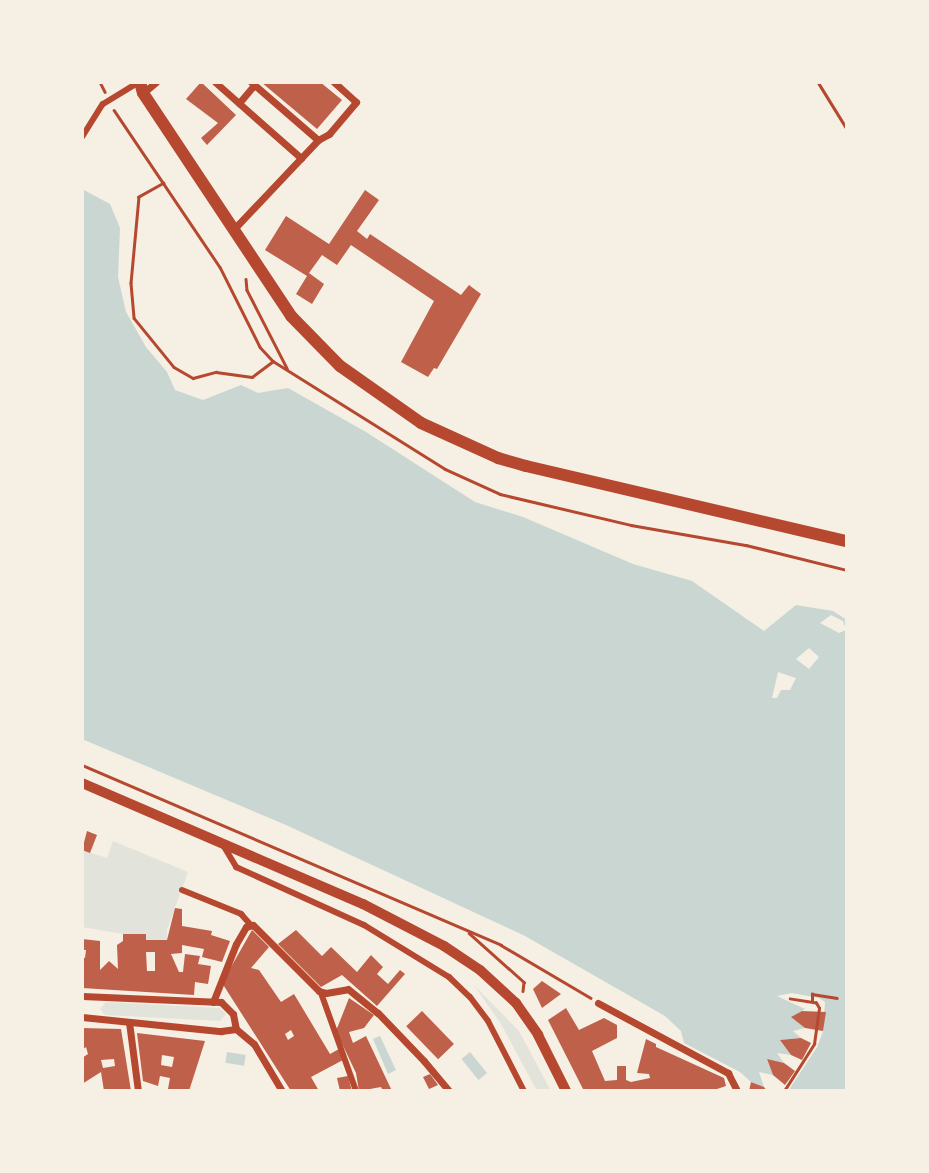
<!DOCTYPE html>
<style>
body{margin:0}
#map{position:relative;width:929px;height:1173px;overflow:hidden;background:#f6efe4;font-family:Montserrat,sans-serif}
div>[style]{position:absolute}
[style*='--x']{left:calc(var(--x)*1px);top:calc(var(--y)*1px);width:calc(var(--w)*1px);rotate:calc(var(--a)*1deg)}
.green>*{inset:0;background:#e2e4dc}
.water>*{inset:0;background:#c9d6d2;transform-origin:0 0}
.pier>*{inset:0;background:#f6efe4}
.building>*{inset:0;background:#bf614a;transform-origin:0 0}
.path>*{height:2.5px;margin:-1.25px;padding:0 1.25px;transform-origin:1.25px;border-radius:1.25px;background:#b5482f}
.pedestrian>*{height:6px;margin:-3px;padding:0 3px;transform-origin:3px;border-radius:3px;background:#b5482f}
.minor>*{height:7px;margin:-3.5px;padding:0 3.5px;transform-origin:3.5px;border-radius:3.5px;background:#b5482f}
.tertiary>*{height:10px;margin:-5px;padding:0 5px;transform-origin:5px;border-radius:5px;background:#b5482f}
.secondary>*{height:12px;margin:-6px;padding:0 6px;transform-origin:6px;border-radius:6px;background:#b5482f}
span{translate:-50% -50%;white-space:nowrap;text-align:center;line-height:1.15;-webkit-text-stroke:7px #f6efe4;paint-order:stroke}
.frame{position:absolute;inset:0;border:84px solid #f6efe4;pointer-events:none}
</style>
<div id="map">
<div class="green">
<div style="clip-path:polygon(113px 841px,188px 872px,167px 930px,167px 940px,146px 940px,146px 934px,123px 934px,82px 927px,82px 850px,107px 858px)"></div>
<div style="clip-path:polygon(473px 984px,519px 1031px,551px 1091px,537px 1091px,501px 1024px)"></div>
<div style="clip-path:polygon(106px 1002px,220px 1008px,226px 1014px,220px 1021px,105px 1015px,100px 1009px)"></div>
</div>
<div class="water">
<div style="clip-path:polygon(evenodd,82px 189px,110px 204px,120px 228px,118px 277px,126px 312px,146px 347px,167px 372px,175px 390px,203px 400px,241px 385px,258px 393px,288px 388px,366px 432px,475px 502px,523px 517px,633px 564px,692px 581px,764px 631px,796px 605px,833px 611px,847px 620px,847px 1091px,788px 1091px,817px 1047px,823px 1031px,825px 1002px,819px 998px,792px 993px,777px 996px,805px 1009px,792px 1017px,805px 1028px,793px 1031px,801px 1038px,780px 1040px,791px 1055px,777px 1053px,784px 1063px,767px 1060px,773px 1075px,759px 1072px,764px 1087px,751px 1082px,740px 1072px,684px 1043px,681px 1031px,665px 1016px,525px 936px,286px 825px,82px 739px,82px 189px,831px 615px,843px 621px,846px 630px,839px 633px,820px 623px,831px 615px,82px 189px,809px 648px,819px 657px,809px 669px,796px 659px,809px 648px,82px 189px,778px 672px,796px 678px,790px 690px,781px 690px,777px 698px,772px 698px,778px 672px)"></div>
<div style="clip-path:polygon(380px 1036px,396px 1070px,388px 1074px,373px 1039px)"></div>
<div style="left:227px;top:1052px;width:19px;height:11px;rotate:9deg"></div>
<div style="left:470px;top:1052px;width:27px;height:11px;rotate:51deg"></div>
</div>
<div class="pier">
<div style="clip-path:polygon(820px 1030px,823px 1031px,817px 1047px,788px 1091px,785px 1091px,814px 1046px)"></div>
</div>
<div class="building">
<div style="clip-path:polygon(201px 82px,236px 115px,207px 145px,201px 138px,218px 123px,186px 99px)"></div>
<div style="clip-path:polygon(261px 82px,320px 82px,342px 100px,317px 129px)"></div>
<div style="clip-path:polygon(365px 190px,379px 200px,357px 231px,367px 239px,370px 234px,461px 295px,469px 285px,481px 294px,437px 369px,434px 368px,428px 377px,401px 362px,434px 301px,351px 245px,337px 265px,322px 255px,309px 273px,324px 284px,312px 304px,296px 294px,307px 276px,265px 250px,286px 216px,329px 244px)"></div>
<div style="clip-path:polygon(87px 831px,97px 835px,90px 853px,82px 850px)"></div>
<div style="clip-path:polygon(evenodd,175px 908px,182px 909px,182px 926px,212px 931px,211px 935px,230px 941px,222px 962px,202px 957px,204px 949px,182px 945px,182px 953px,171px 954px,179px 972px,183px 972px,185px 954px,200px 956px,198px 964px,211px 966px,208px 984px,195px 982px,194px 995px,82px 988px,82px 957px,85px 958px,86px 950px,82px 950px,82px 939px,100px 941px,100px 970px,109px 961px,118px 969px,117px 945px,123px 941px,123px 934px,146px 934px,146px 940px,167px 940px,175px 908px,146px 952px,155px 952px,155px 971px,147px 971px,146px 952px)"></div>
<div style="clip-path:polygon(evenodd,252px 930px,269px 947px,251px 968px,259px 970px,281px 1002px,294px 994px,330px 1054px,339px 1049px,343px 1060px,311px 1077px,319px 1091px,291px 1091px,222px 983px,252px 930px,291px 1030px,294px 1036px,288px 1040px,285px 1034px,291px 1030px)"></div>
<div style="clip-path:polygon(296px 930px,322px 956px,331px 947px,357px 972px,371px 955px,383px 967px,377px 974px,388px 984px,400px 970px,405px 974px,377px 1006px,342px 975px,321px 987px,278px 944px)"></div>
<div style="clip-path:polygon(542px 981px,561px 994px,542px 1008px,533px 989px)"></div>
<div style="clip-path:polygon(349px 998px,374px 1015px,364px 1028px,349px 1032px,353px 1043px,366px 1036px,392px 1091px,383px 1091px,381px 1087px,359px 1091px,356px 1073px,336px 1031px)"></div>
<div style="clip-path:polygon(566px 1008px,579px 1030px,604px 1018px,617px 1025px,617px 1038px,592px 1051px,605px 1081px,617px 1080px,617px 1066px,626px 1066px,626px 1080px,631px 1082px,650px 1078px,649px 1074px,637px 1073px,646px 1039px,656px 1044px,656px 1047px,724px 1078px,726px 1086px,711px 1091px,584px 1091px,548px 1020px)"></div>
<div style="left:422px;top:1011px;width:46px;height:22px;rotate:46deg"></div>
<div style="clip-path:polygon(802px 1011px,826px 1012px,823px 1031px,805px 1028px,791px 1017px)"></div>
<div style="clip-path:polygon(evenodd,82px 1028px,121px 1029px,131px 1091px,104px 1091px,101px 1072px,82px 1084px,82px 1058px,88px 1054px,86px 1047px,82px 1050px,82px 1028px,114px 1059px,115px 1066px,103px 1068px,101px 1060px,114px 1059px)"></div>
<div style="clip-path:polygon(evenodd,137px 1033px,205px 1041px,189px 1091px,168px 1089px,170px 1078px,160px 1076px,158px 1086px,143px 1081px,137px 1033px,162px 1055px,174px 1057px,172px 1067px,161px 1065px,162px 1055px)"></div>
<div style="clip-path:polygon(801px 1038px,811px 1043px,802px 1060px,791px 1055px,780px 1040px)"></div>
<div style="clip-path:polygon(767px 1059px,784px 1063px,795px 1071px,785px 1085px,773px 1075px)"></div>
<div style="clip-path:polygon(430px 1074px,438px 1085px,429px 1089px,423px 1077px)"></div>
<div style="clip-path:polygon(348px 1076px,352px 1091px,340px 1091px,337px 1078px)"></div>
<div style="clip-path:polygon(751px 1082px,764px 1087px,767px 1091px,749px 1091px)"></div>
</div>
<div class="path">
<div style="--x:100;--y:82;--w:11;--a:63"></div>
<div style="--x:818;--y:82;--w:55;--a:58.3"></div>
<div style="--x:114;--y:110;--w:189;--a:56"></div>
<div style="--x:220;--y:267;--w:89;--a:63.4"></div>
<div style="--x:260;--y:347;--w:19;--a:47"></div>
<div style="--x:273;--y:361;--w:203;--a:32.1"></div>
<div style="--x:445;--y:469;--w:60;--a:24.4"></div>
<div style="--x:500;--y:494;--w:135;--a:13.3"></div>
<div style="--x:631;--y:525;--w:117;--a:9.9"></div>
<div style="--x:746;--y:545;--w:104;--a:13.9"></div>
<div style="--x:164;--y:183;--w:29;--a:151"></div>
<div style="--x:139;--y:197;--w:86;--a:95.3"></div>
<div style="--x:131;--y:283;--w:35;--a:85"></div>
<div style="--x:134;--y:318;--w:63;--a:50.8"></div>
<div style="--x:174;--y:367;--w:22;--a:30"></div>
<div style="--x:193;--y:378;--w:24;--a:-15"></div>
<div style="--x:216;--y:372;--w:36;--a:8"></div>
<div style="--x:252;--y:377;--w:26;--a:-37"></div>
<div style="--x:246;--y:279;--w:11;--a:85"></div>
<div style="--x:247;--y:290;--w:88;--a:62.9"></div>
<div style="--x:82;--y:765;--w:456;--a:23.2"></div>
<div style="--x:501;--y:945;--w:104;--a:30.5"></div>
<div style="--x:469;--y:933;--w:74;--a:41.7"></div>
<div style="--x:524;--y:982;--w:9;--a:96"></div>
<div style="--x:812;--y:1001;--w:7;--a:-90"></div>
<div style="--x:812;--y:994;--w:25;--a:9"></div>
<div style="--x:784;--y:1091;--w:56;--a:-57.4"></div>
<div style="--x:814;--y:1044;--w:36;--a:-82"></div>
<div style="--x:819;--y:1008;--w:6;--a:-121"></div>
<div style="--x:816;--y:1003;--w:26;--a:-171"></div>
</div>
<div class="pedestrian">
<div style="--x:82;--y:137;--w:39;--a:-58"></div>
<div style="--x:103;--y:104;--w:42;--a:-31.4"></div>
<div style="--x:223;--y:845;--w:26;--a:59"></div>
<div style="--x:236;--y:867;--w:141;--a:24.4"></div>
<div style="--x:364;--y:925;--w:100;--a:31.5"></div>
<div style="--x:449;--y:977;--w:29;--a:44"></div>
<div style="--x:470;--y:997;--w:30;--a:53"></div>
<div style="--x:488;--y:1021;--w:79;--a:62.8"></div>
<div style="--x:182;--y:890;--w:64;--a:22.1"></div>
<div style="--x:241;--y:914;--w:13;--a:48"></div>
<div style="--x:321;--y:993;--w:104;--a:70.3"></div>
</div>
<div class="minor">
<div style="--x:215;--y:82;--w:115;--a:41.5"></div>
<div style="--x:143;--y:93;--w:17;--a:-40"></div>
<div style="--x:239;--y:103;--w:23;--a:-50"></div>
<div style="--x:318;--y:140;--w:13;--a:-29"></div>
<div style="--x:329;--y:134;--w:42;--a:-49.8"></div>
<div style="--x:356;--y:102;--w:30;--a:-138"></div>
<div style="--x:233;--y:230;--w:124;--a:-46.6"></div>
<div style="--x:318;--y:140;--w:89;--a:-139.1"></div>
<div style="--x:82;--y:996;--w:139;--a:2.5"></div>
<div style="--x:221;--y:1002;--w:17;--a:45"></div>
<div style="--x:233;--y:1014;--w:15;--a:79"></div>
<div style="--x:213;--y:1002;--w:62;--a:-68.4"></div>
<div style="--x:236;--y:944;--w:20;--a:-60"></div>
<div style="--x:246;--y:927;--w:7;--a:-16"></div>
<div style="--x:253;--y:925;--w:93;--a:45"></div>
<div style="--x:319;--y:991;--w:7;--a:16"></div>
<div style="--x:326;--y:993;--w:22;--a:-10"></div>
<div style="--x:348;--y:989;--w:38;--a:39"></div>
<div style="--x:378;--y:1013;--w:66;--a:46.2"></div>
<div style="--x:424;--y:1061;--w:39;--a:50"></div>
<div style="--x:598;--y:1003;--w:148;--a:28.3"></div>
<div style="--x:728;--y:1073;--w:20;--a:63"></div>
<div style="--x:82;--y:1017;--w:140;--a:5.8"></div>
<div style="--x:221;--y:1031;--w:15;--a:-8"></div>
<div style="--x:236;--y:1029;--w:23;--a:40"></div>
<div style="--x:254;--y:1044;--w:55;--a:59.2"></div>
<div style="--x:129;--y:1022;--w:70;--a:82.6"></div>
</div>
<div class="tertiary">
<div style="--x:82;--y:783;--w:306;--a:23.3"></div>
<div style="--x:363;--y:904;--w:91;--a:27.4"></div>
<div style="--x:444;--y:946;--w:43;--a:33.7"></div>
<div style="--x:480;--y:970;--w:49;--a:42.5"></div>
<div style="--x:516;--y:1003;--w:39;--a:55"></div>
<div style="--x:538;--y:1035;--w:63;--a:63.4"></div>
</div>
<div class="secondary">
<div style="--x:140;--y:82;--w:11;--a:75"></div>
<div style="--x:143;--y:93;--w:268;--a:56.4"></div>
<div style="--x:291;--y:316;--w:70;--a:45.6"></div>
<div style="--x:340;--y:366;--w:99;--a:35.1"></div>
<div style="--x:421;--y:423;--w:85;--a:24.4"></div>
<div style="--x:498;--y:458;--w:29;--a:16"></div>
<div style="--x:526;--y:466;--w:330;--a:13.2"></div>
</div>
<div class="frame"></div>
</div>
